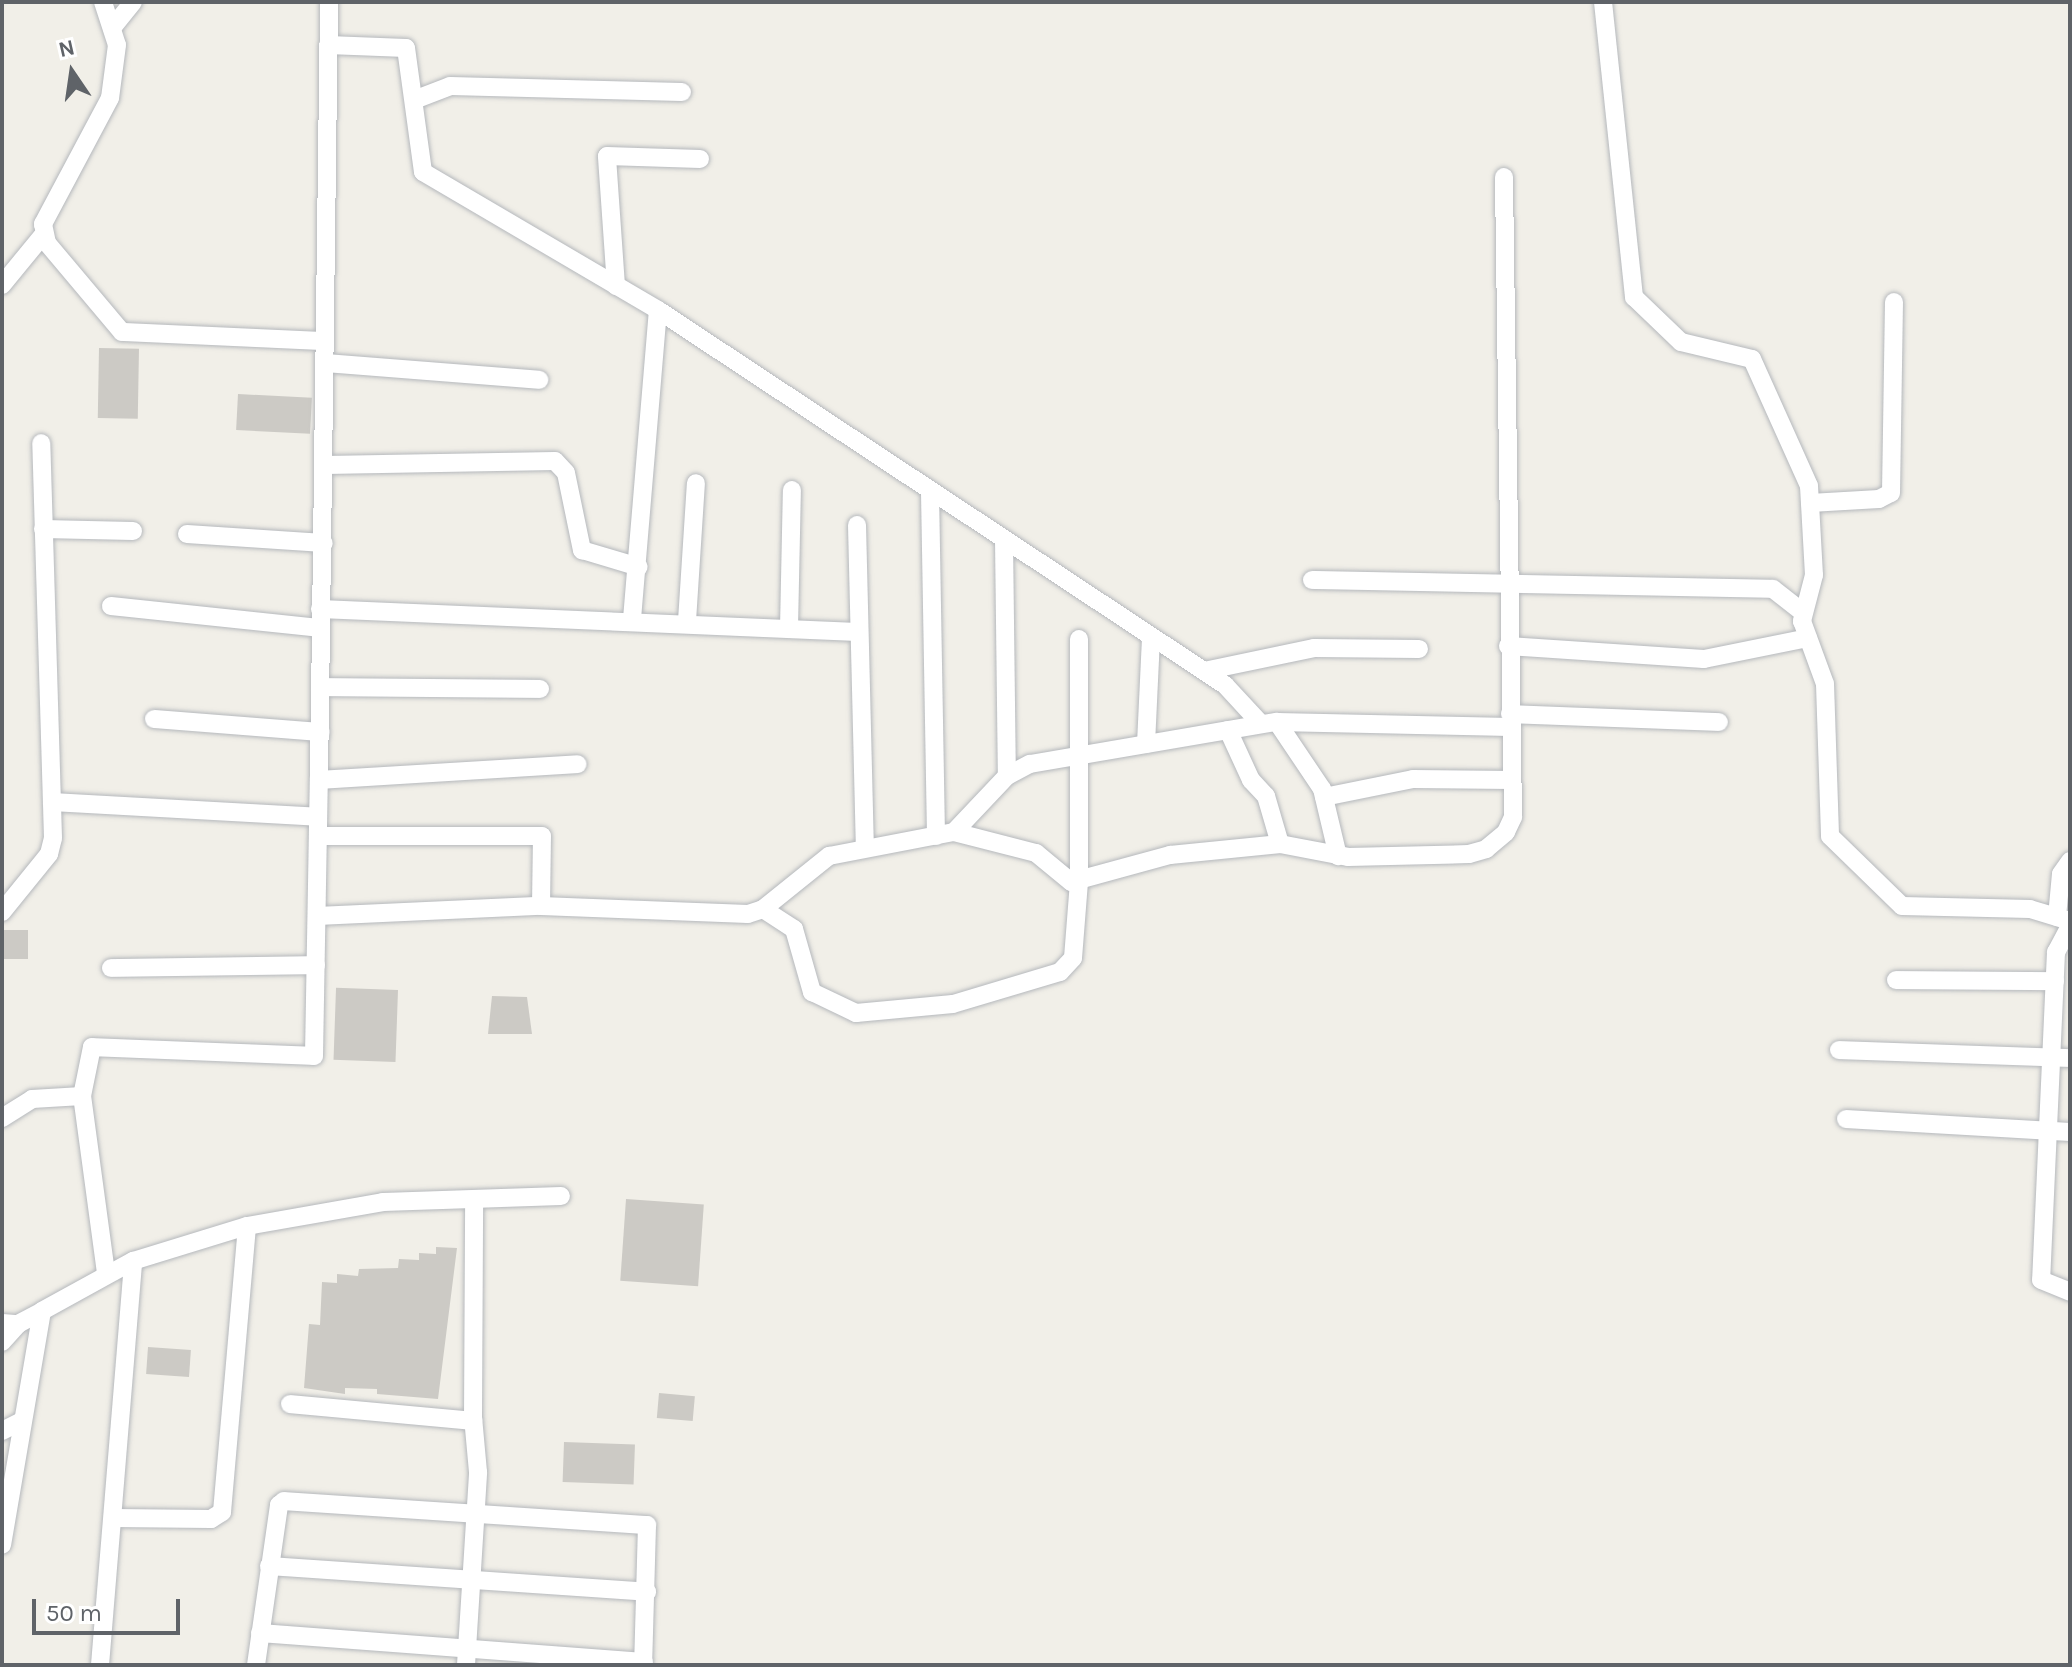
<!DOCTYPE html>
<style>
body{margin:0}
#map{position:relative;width:2072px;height:1667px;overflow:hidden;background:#f1efe8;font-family:Karla,sans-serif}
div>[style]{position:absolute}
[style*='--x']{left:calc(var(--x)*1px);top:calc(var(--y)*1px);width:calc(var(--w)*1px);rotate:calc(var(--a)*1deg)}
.building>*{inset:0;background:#cccac5;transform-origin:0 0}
.roads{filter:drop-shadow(0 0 2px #b5b8bc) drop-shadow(0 0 2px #b5b8bc)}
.minor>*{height:18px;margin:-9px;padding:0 9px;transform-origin:9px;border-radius:9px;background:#fff}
span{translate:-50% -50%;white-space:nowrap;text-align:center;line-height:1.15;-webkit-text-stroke:6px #fff;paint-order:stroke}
.frame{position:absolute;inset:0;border:4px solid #5f6368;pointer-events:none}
.north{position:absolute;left:32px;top:32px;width:80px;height:80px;-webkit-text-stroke:6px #fff;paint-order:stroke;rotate:347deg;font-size:22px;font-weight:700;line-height:32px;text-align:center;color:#5f6368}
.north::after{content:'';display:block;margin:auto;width:28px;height:36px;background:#5f6368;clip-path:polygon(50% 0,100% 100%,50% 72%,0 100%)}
.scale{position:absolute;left:32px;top:1599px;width:148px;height:36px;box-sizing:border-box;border:4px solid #5f6368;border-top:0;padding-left:10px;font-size:24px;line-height:28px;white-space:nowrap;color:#5f6368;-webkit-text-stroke:6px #fff;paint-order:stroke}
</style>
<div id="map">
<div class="building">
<div style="left:99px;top:348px;width:40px;height:70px;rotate:1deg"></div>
<div style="left:238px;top:394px;width:74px;height:36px;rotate:3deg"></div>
<div style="left:2px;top:930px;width:26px;height:29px"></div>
<div style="left:398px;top:990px;width:72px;height:62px;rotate:92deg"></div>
<div style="clip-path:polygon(492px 996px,527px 997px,532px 1034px,488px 1034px)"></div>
<div style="left:626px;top:1199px;width:78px;height:82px;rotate:4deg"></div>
<div style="clip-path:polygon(436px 1247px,457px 1248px,438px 1399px,377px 1394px,377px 1389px,345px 1388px,345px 1394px,304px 1388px,309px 1324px,320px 1325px,322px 1282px,337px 1283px,337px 1274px,358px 1276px,359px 1269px,398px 1268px,399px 1259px,419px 1260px,419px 1253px,436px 1254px)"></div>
<div style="left:148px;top:1347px;width:43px;height:27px;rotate:4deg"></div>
<div style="left:659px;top:1393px;width:36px;height:25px;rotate:5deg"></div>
<div style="left:564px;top:1442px;width:71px;height:40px;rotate:2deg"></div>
</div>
<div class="roads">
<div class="minor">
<div style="--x:103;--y:2;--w:45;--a:72"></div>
<div style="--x:117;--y:45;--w:53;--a:97.5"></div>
<div style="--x:110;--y:98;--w:143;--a:118"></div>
<div style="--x:43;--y:224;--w:19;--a:78"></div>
<div style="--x:47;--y:243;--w:116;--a:49.9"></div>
<div style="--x:122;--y:332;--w:202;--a:2.6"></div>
<div style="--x:1603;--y:2;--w:297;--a:84"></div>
<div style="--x:1634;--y:297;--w:65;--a:43.8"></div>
<div style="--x:1681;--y:342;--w:73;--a:13.5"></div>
<div style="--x:1752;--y:359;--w:139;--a:65.8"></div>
<div style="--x:1809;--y:486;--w:89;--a:86.8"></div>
<div style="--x:1814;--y:575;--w:48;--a:104.6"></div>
<div style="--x:1802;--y:621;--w:67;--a:69.9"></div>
<div style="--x:1825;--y:684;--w:152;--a:88.1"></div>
<div style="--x:1830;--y:836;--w:100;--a:44.2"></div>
<div style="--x:1902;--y:906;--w:128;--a:1.3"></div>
<div style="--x:2030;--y:909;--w:42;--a:16.7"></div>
<div style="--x:112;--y:28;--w:33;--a:-51"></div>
<div style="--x:328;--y:45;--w:78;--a:2.2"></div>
<div style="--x:406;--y:48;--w:125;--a:82.2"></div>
<div style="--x:423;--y:172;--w:273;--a:30.4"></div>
<div style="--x:658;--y:310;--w:680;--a:33.48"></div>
<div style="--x:1225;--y:685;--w:53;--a:47.3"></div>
<div style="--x:414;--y:100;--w:39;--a:-21"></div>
<div style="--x:450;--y:86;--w:232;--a:1.5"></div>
<div style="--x:2;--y:285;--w:65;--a:-50.6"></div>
<div style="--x:616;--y:286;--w:130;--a:-94"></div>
<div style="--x:607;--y:156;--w:93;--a:1.8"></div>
<div style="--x:325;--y:363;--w:215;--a:4.5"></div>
<div style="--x:325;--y:465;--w:230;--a:-1"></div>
<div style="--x:555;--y:461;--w:16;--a:47"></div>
<div style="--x:566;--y:473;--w:79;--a:78.3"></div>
<div style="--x:582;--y:550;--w:59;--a:16.6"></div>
<div style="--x:930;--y:492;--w:344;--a:89"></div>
<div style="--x:1810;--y:503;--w:69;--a:-3.3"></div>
<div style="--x:1879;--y:499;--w:13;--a:-27"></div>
<div style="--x:1891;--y:493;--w:191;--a:-89.1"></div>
<div style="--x:857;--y:525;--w:320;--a:88.6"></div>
<div style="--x:43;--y:529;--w:90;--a:1.3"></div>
<div style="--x:187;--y:534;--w:137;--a:3.8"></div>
<div style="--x:1004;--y:540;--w:236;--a:89.3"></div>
<div style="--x:1312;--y:580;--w:461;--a:1.1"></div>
<div style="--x:1773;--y:589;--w:37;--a:38"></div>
<div style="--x:111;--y:606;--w:209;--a:6"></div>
<div style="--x:320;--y:609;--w:538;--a:2.45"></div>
<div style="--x:632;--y:619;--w:310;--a:-85.2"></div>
<div style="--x:687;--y:621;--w:138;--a:-86.3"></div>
<div style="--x:789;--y:628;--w:138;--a:-88.8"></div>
<div style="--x:1508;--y:646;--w:196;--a:3.8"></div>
<div style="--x:1704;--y:659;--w:106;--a:-11.4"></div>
<div style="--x:1204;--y:671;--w:112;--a:-11.8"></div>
<div style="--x:1314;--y:648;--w:105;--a:0.5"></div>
<div style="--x:320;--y:687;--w:220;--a:0.5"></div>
<div style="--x:1510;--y:714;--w:209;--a:2.2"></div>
<div style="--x:154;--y:719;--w:167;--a:4.5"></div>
<div style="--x:1277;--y:722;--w:81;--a:56.1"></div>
<div style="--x:1322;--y:789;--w:69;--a:76.6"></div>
<div style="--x:1228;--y:730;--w:55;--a:65.3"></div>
<div style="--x:1251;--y:780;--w:22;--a:47"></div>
<div style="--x:1266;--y:796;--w:50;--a:73.7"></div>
<div style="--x:1146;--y:744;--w:107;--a:-87.3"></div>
<div style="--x:319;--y:780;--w:778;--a:-89.26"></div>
<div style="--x:1324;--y:797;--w:91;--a:-11.4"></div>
<div style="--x:1413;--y:779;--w:99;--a:0.6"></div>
<div style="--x:52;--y:802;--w:266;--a:3.2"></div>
<div style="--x:954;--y:832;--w:85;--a:14.4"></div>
<div style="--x:1036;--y:853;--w:45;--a:39.6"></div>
<div style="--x:1071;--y:882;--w:103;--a:-15.3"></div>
<div style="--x:1170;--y:855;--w:111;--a:-5.7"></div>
<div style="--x:1280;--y:844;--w:69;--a:10.8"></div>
<div style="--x:1348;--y:857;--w:121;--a:-1.4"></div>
<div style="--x:1469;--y:854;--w:18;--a:-16"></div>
<div style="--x:1486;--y:849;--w:26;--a:-40"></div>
<div style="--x:1506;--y:832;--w:17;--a:-65"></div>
<div style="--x:1513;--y:817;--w:640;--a:-90.81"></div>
<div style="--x:541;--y:906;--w:207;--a:2.2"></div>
<div style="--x:748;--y:914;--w:16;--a:-18"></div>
<div style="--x:763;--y:909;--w:85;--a:-38.8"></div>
<div style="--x:829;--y:856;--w:127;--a:-10.9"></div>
<div style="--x:954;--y:832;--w:77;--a:-46.6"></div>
<div style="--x:1007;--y:776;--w:26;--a:-28"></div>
<div style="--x:1030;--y:764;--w:251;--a:-9.7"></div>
<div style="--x:1277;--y:722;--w:233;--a:1.2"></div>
<div style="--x:763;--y:909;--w:37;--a:33"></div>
<div style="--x:794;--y:929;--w:66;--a:74.1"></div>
<div style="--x:812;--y:992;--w:49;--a:25.5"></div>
<div style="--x:856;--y:1013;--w:97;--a:-5.3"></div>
<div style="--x:953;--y:1004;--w:112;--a:-16.7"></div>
<div style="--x:1060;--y:972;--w:19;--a:-47"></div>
<div style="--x:1073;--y:958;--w:77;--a:-85.5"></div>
<div style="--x:1079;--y:881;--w:242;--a:-90"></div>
<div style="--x:2;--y:912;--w:75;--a:-51"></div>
<div style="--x:49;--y:854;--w:16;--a:-76"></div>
<div style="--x:53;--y:838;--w:395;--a:-91.7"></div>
<div style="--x:317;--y:916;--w:224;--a:-2.6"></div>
<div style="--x:541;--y:906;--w:70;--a:-89.2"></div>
<div style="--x:542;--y:836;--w:224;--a:180"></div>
<div style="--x:2057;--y:917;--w:43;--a:-84.7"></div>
<div style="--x:2061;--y:874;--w:16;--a:-55"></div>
<div style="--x:2070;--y:926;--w:30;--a:118"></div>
<div style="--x:2056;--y:952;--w:328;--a:92.6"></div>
<div style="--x:2041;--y:1280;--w:31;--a:22"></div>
<div style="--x:111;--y:968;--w:205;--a:-0.8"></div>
<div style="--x:1896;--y:980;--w:159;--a:0.4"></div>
<div style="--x:1839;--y:1050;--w:231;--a:2"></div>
<div style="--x:2;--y:1118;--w:36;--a:-32"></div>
<div style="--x:32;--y:1099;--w:50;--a:-3.4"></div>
<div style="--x:1846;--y:1119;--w:224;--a:3.3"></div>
<div style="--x:106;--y:1273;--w:179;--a:-97.7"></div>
<div style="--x:82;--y:1096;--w:50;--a:-78.5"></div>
<div style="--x:92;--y:1047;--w:222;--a:2.3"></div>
<div style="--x:314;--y:1056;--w:276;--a:-89"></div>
<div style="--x:319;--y:780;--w:259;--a:-3.5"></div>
<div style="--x:42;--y:1311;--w:104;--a:-28.8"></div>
<div style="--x:133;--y:1261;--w:119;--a:-17.1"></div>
<div style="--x:247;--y:1226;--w:138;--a:-10"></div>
<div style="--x:383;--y:1202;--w:178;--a:-1.9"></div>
<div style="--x:2;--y:1323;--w:16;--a:4"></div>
<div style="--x:18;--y:1324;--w:27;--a:-28"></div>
<div style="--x:42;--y:1311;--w:237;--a:99.7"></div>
<div style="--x:2;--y:1342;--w:24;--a:-48"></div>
<div style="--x:290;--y:1404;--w:184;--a:5.3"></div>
<div style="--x:2;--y:1431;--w:20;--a:-27"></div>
<div style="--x:113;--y:1518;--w:98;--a:0.6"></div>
<div style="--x:211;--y:1519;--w:13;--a:-32"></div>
<div style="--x:222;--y:1512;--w:287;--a:-85"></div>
<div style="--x:269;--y:1566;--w:379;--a:3.9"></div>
<div style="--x:260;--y:1633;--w:385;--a:4.3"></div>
<div style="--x:100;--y:1665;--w:405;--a:-85.3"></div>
<div style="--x:256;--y:1665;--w:162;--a:-81.8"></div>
<div style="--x:279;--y:1505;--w:6;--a:-39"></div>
<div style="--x:284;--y:1501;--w:364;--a:3.8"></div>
<div style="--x:647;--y:1525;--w:140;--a:91.6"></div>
<div style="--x:466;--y:1665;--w:193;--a:-86.4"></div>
<div style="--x:478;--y:1472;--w:55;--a:-95.2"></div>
<div style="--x:473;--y:1417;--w:218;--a:-89.7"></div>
</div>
</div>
<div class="frame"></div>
<div class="north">N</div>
<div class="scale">50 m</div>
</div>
